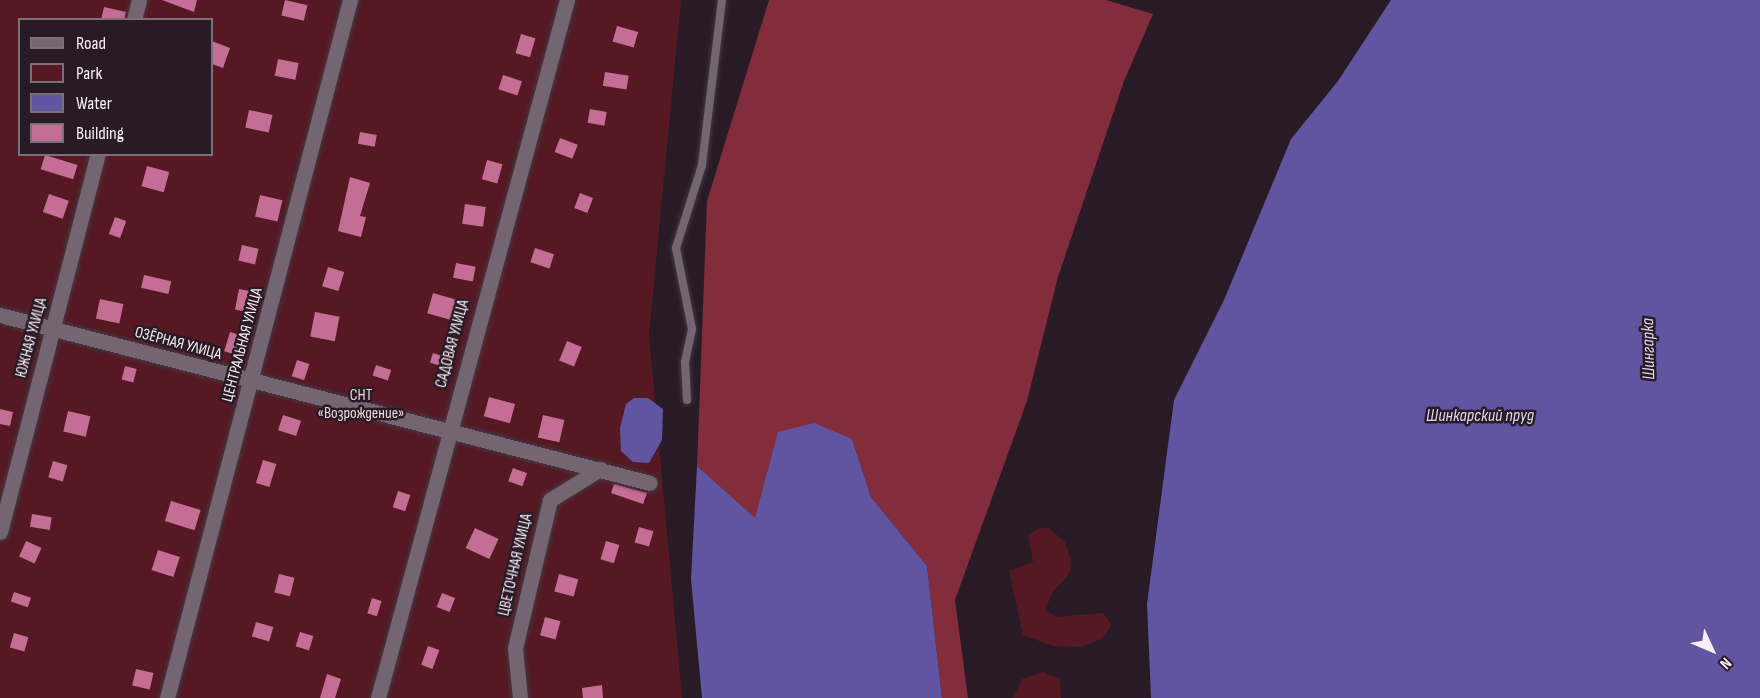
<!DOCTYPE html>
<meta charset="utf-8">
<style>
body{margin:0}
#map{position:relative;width:1760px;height:698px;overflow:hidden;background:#281b26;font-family:"Sofia Sans Condensed",sans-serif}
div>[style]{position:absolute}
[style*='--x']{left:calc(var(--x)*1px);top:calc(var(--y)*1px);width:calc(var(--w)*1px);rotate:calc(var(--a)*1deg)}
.green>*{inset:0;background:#561924}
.forest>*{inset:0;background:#832c3b}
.water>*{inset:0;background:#6154a1}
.building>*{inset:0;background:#c46d95;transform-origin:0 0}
.roads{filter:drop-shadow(0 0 2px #433942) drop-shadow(0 0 2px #433942)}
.lane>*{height:8px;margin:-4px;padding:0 4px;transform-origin:4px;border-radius:4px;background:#746572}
.street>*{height:15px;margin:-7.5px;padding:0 7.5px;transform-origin:7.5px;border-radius:7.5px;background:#746572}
span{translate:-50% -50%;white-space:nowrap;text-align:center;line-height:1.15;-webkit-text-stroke:5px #281b26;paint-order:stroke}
.street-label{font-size:16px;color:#f7eef6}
.park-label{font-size:16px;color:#efd4d6}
.water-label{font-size:18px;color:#dbd9ef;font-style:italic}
.legend{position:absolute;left:18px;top:18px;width:195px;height:138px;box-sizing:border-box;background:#281b26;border:2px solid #7b6f79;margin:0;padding:8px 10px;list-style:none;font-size:18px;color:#f7eef6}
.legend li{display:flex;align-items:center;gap:12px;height:30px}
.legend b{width:30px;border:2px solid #7b6f79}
.north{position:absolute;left:1682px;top:620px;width:60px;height:60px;-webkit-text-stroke:4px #281b26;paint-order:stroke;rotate:134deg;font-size:16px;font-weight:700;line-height:24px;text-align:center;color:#f7eef6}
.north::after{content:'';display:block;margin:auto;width:21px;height:27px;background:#f7eef6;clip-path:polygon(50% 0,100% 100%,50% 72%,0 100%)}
</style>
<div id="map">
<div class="green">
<div style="clip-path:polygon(evenodd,0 0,681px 0,649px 335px,682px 698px,0 698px,0 0,20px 20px,212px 20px,212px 154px,20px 154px,20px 20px)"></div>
<div style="clip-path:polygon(1040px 528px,1049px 528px,1065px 542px,1071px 559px,1070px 573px,1051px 594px,1046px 610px,1056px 617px,1103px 613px,1112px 625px,1101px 639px,1081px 647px,1053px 646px,1023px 635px,1009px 571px,1033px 562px,1028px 534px)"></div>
<div style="clip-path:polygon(1043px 672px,1060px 679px,1061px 698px,1013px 698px,1022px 679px)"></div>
</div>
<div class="forest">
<div style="clip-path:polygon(769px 0,1106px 0,1153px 14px,1124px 81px,1058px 277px,1027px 401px,955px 600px,968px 698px,942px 698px,927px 566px,871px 497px,852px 439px,755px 519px,697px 466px,707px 201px)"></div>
</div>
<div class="water">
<div style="clip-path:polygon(1391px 0,1760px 0,1760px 698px,1151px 698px,1147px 604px,1174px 400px,1224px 300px,1291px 139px,1338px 81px)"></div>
<div style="clip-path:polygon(634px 398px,648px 398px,663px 409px,662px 440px,649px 463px,633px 462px,621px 451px,620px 428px,626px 404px)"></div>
<div style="clip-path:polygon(814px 423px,852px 439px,871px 497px,927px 566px,942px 698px,702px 698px,691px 579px,697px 466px,755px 518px,778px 432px)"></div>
</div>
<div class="building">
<div style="clip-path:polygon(162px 0,197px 0,194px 12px)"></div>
<div style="left:285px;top:0;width:23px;height:16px;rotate:13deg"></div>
<div style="clip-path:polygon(104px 7px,126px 12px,124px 20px,101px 20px)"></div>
<div style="left:617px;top:26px;width:22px;height:16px;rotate:16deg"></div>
<div style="left:521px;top:34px;width:15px;height:20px;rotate:16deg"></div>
<div style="clip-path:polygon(212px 41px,230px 48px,223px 68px,212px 64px)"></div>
<div style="left:278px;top:59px;width:21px;height:17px;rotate:11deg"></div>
<div style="left:605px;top:72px;width:24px;height:14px;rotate:9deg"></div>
<div style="left:503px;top:75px;width:20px;height:15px;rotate:18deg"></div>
<div style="left:590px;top:109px;width:17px;height:14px;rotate:10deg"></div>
<div style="left:249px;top:110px;width:24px;height:18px;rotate:12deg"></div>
<div style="left:360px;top:132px;width:17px;height:12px;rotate:10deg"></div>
<div style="left:560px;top:138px;width:19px;height:15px;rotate:21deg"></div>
<div style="left:45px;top:155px;width:34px;height:15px;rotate:17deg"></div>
<div style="left:487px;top:160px;width:16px;height:20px;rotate:15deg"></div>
<div style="left:147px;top:166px;width:23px;height:21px;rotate:15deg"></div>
<div style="clip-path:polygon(350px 177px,370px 183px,360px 216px,366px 217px,361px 237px,338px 231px)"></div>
<div style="left:580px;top:193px;width:14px;height:16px;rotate:21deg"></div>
<div style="left:49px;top:194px;width:21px;height:19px;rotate:19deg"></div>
<div style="left:260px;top:195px;width:23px;height:22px;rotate:13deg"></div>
<div style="left:465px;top:204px;width:21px;height:20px;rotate:8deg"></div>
<div style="left:115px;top:217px;width:12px;height:18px;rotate:20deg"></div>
<div style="left:242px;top:245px;width:17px;height:16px;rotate:13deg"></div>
<div style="left:535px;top:248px;width:20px;height:15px;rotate:18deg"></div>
<div style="left:456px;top:263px;width:20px;height:15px;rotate:11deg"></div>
<div style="left:328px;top:267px;width:17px;height:20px;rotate:17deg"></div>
<div style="left:144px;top:275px;width:28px;height:13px;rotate:13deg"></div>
<div style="left:239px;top:289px;width:16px;height:21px;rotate:11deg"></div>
<div style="left:433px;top:293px;width:36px;height:21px;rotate:16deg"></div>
<div style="left:100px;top:299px;width:24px;height:20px;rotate:12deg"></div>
<div style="left:315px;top:312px;width:25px;height:25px;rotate:11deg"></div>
<div style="left:230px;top:332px;width:17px;height:20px;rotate:17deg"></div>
<div style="left:567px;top:341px;width:16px;height:21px;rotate:22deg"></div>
<div style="left:433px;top:353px;width:20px;height:10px;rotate:18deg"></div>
<div style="left:297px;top:360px;width:13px;height:17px;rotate:18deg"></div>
<div style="left:376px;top:365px;width:16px;height:11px;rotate:18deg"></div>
<div style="left:125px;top:366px;width:12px;height:14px;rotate:14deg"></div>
<div style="left:489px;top:397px;width:27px;height:20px;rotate:15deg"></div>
<div style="clip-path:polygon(0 409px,13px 412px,10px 426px,0 424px)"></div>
<div style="left:68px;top:411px;width:23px;height:21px;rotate:13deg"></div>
<div style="left:283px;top:415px;width:19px;height:16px;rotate:18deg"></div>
<div style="left:543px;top:415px;width:22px;height:23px;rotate:13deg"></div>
<div style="left:263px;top:460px;width:14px;height:24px;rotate:17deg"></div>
<div style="left:53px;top:461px;width:15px;height:17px;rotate:16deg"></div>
<div style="left:513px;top:468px;width:15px;height:14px;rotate:20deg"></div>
<div style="clip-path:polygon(614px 484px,647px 493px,643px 504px,611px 493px)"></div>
<div style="left:398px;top:491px;width:13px;height:17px;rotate:18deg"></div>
<div style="left:171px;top:501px;width:31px;height:21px;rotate:17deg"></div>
<div style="left:32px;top:514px;width:20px;height:13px;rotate:9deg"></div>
<div style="left:639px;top:527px;width:15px;height:16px;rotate:16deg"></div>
<div style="left:475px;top:528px;width:26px;height:22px;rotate:25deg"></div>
<div style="left:26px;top:541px;width:17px;height:17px;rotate:24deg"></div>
<div style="left:606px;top:541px;width:14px;height:19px;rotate:17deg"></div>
<div style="left:158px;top:550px;width:23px;height:21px;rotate:18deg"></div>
<div style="left:279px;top:574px;width:16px;height:19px;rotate:14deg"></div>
<div style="left:559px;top:574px;width:20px;height:18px;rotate:15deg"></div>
<div style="left:14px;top:592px;width:18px;height:10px;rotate:19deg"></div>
<div style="left:442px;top:593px;width:14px;height:15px;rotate:21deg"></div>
<div style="left:372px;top:598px;width:10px;height:16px;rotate:17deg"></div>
<div style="left:545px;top:617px;width:16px;height:19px;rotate:15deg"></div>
<div style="left:256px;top:622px;width:18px;height:15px;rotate:16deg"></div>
<div style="left:300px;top:632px;width:14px;height:15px;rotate:17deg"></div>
<div style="left:14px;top:633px;width:15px;height:15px;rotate:16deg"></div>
<div style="left:428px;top:646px;width:12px;height:20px;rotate:20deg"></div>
<div style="left:136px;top:669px;width:18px;height:17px;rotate:13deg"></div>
<div style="clip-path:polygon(327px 674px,341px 679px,335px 698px,320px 698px)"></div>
<div style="clip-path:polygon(602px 685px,603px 698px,583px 698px,582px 688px)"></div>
</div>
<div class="roads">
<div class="lane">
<div style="--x:687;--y:400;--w:38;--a:-93"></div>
<div style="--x:685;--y:362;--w:34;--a:-78"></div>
<div style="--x:692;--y:329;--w:83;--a:-101.2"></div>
<div style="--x:676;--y:248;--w:87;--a:-72.6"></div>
<div style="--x:702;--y:165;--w:166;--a:-83.1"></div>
</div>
<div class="street">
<div style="--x:134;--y:20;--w:21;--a:-76"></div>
<div style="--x:0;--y:315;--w:671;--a:14.49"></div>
<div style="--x:0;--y:532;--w:390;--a:-75.5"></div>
<div style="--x:167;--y:698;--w:722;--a:-75.31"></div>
<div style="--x:378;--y:698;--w:723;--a:-74.85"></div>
<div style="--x:520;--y:698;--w:50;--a:-95.7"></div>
<div style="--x:515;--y:648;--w:152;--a:-76.7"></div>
<div style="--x:550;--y:500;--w:59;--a:-31.8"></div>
</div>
</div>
<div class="street-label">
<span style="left:32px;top:338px;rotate:-75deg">ЮЖНАЯ УЛИЦА</span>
<span style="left:178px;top:344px;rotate:15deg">ОЗЁРНАЯ УЛИЦА</span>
<span style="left:453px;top:344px;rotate:-75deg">САДОВАЯ УЛИЦА</span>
<span style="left:243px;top:345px;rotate:-75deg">ЦЕНТРАЛЬНАЯ УЛИЦА</span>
<span style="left:516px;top:565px;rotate:-77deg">ЦВЕТОЧНАЯ УЛИЦА</span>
</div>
<div class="park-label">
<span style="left:361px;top:405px">СНТ<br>«Возрождение»</span>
</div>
<div class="water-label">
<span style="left:1649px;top:349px;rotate:-91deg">Шингарка</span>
<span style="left:1480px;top:416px">Шинкарский пруд</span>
</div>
<ul class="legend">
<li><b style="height:8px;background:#746572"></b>Road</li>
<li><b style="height:16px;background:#561924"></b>Park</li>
<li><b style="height:16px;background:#6154a1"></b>Water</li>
<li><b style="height:16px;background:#c46d95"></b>Building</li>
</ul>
<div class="north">N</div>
</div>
